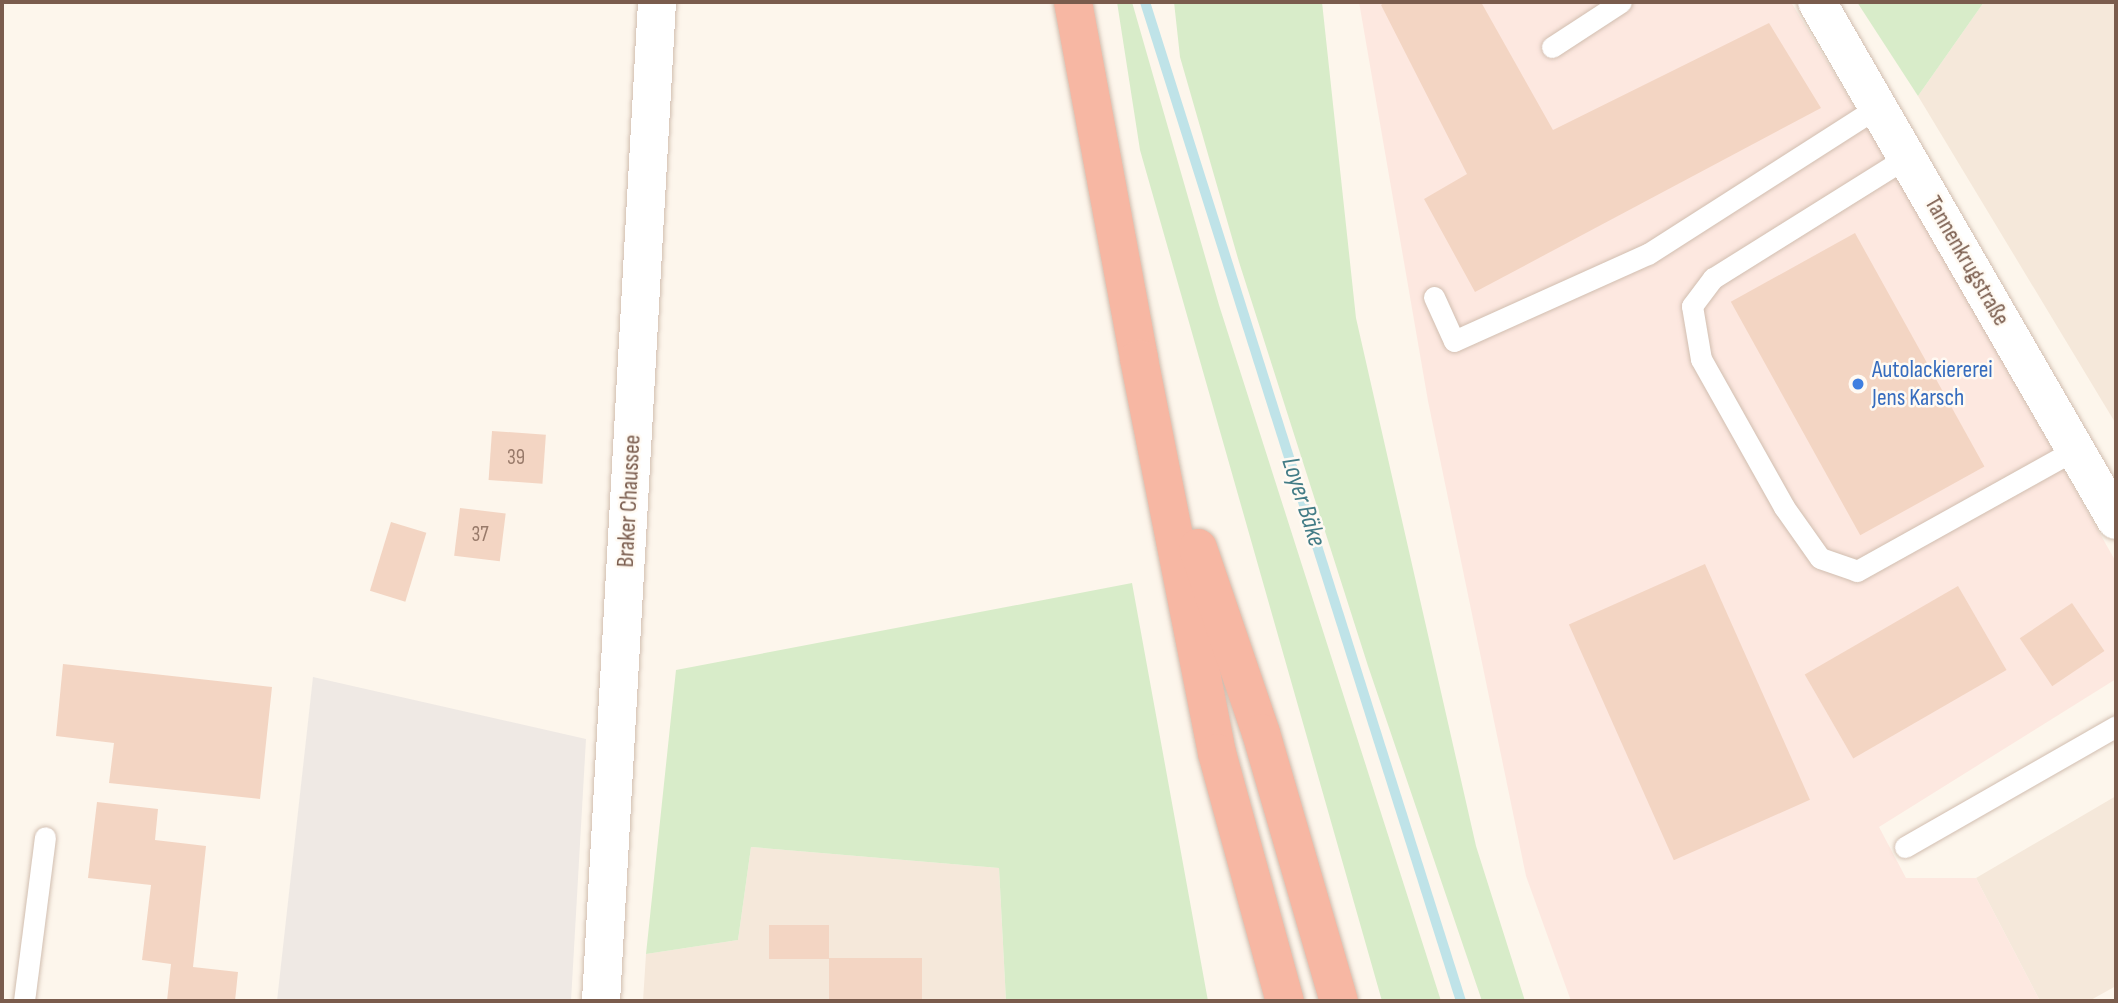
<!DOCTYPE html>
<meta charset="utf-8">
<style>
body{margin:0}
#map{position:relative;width:2118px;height:1003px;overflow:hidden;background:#fdf6ec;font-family:"Sofia Sans Condensed",sans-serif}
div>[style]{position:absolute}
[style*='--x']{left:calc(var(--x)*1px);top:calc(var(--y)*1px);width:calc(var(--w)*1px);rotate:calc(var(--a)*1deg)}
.residential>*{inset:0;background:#f5e8da}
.commercial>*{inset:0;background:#fde8e0}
.industrial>*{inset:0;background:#efe9e4}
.green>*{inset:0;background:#d8ecc9}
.stream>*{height:10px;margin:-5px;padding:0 5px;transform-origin:5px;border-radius:5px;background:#bfe3e8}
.building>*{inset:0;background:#f3d5c3;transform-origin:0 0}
.roads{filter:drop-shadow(0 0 2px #d1beb0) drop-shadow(0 0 2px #d1beb0)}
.lane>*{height:21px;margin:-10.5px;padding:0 10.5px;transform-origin:10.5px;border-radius:10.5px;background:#fff}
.street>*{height:38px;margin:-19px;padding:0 19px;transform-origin:19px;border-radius:19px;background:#fff}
.secondary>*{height:38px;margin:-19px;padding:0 19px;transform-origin:19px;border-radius:19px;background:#fff}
.highway>*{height:38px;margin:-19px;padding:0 19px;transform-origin:19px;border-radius:19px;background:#f7b7a3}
.dots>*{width:19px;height:19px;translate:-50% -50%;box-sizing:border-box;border:4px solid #fffaf3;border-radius:50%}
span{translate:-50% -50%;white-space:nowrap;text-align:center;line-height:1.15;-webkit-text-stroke:5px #fffaf3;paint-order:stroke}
.number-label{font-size:21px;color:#987a6a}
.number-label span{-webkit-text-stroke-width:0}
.street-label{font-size:24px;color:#7a5c4d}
.shop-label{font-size:24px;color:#366cbe}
.left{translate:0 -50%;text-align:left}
.water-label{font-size:26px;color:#437c86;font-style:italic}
.frame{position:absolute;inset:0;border:4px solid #7a5c4d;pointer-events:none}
</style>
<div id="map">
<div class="residential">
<div style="clip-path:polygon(1984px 2px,2116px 2px,2116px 424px,1918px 96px)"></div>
<div style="clip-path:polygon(2116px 796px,2116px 986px,2089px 1001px,2040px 1001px,1976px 878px)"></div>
<div style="clip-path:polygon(751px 847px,999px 868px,1006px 1001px,643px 1001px,646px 954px,738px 940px)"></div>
</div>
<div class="commercial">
<div style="clip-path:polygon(1359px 2px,1791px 2px,1919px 214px,2116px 562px,2116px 679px,1879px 827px,1906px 878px,1976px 878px,2040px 1001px,1571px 1001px,1526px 876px,1428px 401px)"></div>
</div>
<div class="industrial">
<div style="clip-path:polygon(313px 677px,586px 739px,571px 1001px,277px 1001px)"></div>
</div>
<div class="green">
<div style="clip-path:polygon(1117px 2px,1132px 2px,1219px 305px,1441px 1001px,1382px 1001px,1140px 150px)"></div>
<div style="clip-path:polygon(1174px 2px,1322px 2px,1356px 318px,1476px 846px,1525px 1001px,1482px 1001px,1368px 666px,1239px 262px,1180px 57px)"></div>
<div style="clip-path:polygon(1857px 2px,1984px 2px,1918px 96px)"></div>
<div style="clip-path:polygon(1132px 583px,1208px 1001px,1006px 1001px,999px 868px,751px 847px,738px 940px,646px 954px,676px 670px)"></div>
</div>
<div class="stream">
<div style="--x:1145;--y:2;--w:1048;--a:72.45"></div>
</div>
<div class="building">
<div style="clip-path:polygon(1385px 2px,1481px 2px,1553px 130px,1769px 23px,1821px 108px,1475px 292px,1424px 199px,1467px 174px,1381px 5px)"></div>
<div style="left:1855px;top:233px;width:267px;height:142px;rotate:61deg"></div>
<div style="left:492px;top:431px;width:54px;height:49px;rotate:4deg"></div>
<div style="left:460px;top:508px;width:46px;height:48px;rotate:7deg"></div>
<div style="left:391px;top:522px;width:37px;height:72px;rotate:17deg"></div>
<div style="left:1705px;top:564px;width:258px;height:149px;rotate:66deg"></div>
<div style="left:1958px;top:586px;width:97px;height:177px;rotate:60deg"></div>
<div style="left:2072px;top:603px;width:58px;height:63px;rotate:56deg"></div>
<div style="clip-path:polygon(63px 664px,272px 687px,260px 799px,109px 783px,114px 743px,56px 736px)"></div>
<div style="clip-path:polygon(97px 802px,158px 809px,155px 840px,206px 846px,193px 967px,238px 972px,235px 1001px,167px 1001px,171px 964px,142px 960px,151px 885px,88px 878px)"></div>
<div style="left:829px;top:925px;width:34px;height:60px;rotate:90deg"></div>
<div style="left:922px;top:958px;width:43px;height:93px;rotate:90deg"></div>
</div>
<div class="roads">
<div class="lane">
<div style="--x:1552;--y:47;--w:82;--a:-33.1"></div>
<div style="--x:1907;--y:157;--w:229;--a:148"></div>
<div style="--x:1713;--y:278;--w:35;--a:127"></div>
<div style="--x:1692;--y:306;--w:54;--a:80.4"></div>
<div style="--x:1701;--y:359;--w:170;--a:60.7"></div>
<div style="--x:1784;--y:507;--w:62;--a:54.8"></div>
<div style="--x:1820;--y:558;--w:39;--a:19"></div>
<div style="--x:1857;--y:571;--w:251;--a:-29.1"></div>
<div style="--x:1434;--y:297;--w:48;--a:65.6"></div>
<div style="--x:1454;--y:341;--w:213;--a:-24.2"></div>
<div style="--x:1648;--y:254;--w:274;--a:-32.6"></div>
<div style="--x:1905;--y:847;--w:243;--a:-29.8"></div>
<div style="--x:24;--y:1001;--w:165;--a:-82.7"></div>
</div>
<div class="street">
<div style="--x:1817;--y:2;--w:598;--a:60.01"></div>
</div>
<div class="secondary">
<div style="--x:601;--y:1001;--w:1001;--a:-86.79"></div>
</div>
<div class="highway">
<div style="--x:1073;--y:2;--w:363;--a:79.5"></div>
<div style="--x:1139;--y:359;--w:402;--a:78.8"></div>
<div style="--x:1217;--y:753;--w:257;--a:74.7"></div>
<div style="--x:1198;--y:548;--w:195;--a:71.2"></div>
<div style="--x:1261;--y:733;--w:279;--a:73.8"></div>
</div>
</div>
<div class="dots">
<div style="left:1858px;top:384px;background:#3f7fe0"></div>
</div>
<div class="number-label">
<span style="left:516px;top:458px">39</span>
<span style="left:480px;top:535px">37</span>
</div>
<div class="street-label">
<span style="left:1967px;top:261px;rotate:60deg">Tannenkrugstraße</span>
<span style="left:629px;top:501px;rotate:-87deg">Braker Chaussee</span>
</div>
<div class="shop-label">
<span class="left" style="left:1872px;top:384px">Autolackiererei<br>Jens Karsch</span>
</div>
<div class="water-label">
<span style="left:1303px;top:502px;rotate:72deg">Loyer Bäke</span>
</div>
<div class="frame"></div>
</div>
